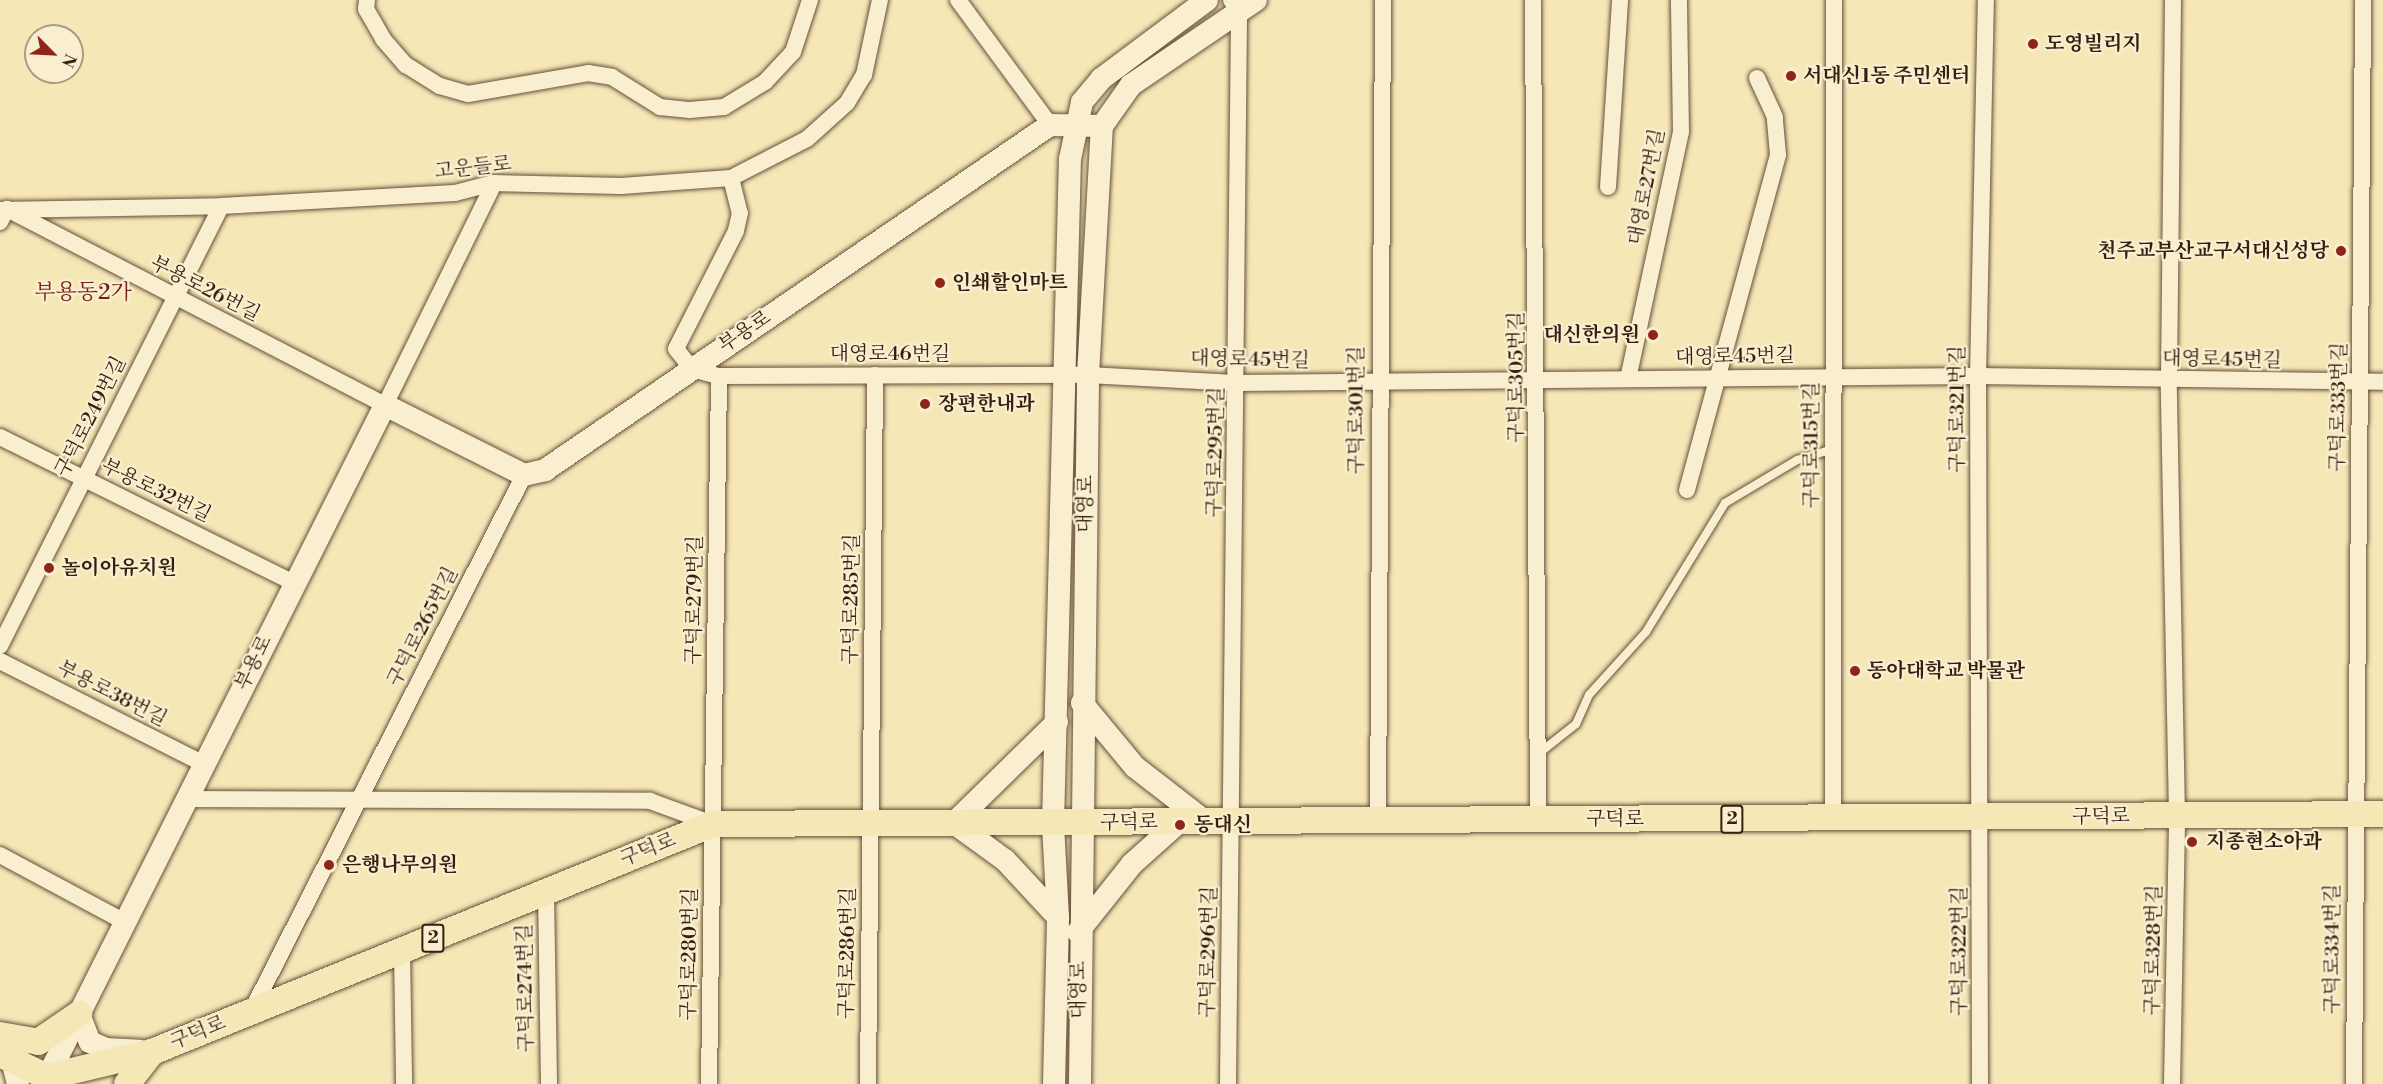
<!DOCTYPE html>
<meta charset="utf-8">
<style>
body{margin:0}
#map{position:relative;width:2383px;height:1084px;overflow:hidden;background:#f6e7b7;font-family:"Libre Bodoni","Noto Serif KR",serif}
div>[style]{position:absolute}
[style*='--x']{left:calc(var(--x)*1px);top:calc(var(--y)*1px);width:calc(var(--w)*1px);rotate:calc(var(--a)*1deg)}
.roads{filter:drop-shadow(0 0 2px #66503a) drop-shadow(0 0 2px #66503a)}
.lane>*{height:8px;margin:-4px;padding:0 4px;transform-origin:4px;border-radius:4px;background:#f9efd0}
.street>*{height:16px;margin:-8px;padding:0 8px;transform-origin:8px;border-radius:8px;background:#f9efd0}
.secondary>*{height:22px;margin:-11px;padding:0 11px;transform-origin:11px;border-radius:11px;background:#f9efd0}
.primary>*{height:26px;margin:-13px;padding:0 13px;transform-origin:13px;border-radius:13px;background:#f6e7b7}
.dots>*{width:16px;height:16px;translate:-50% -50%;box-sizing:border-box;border:3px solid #f9efd0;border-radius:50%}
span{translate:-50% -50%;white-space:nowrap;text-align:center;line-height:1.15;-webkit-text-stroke:4.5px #f9efd0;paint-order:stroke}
.shield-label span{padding:2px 4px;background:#f9efd0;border:2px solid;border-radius:4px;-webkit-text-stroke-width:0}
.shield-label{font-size:18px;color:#361e10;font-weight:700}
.poi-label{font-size:20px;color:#361e10;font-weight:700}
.left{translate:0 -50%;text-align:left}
.right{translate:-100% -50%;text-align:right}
.street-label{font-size:20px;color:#361e10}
.quarter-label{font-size:22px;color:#7a1f14}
.north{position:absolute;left:24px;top:24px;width:60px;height:60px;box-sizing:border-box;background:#f9efd0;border:2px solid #ab9b83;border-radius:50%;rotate:114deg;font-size:16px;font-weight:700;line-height:24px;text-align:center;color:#361e10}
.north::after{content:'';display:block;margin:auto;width:21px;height:27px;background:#8f2418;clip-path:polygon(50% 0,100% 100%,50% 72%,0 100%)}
</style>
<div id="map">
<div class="roads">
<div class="lane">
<div style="--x:1538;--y:754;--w:48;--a:-38.3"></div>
<div style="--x:1576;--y:724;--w:32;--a:-66"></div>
<div style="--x:1589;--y:695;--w:85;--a:-47.9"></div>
<div style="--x:1646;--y:632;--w:151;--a:-58.5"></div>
<div style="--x:1725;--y:503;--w:84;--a:-30.8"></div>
<div style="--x:1797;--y:460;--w:39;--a:-17"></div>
</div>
<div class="street">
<div style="--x:367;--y:0;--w:9;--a:96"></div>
<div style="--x:366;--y:9;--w:34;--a:60"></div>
<div style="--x:383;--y:39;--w:35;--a:49"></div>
<div style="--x:406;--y:65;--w:40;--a:32"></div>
<div style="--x:440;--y:86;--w:29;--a:16"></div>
<div style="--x:468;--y:94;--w:122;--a:-9.9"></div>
<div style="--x:588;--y:73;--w:24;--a:9"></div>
<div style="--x:612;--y:77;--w:57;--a:32"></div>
<div style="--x:660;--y:107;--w:30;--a:6"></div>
<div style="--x:690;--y:110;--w:34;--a:-5"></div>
<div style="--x:724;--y:107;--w:48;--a:-31.4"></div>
<div style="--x:765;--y:82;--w:41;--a:-47"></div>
<div style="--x:793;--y:52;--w:55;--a:-71.9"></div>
<div style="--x:958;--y:0;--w:155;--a:53.6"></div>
<div style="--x:1533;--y:0;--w:820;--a:89.65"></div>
<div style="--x:731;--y:178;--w:36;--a:76"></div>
<div style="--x:740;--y:213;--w:18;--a:103"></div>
<div style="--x:736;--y:231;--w:132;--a:117"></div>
<div style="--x:676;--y:349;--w:26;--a:51"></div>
<div style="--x:692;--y:369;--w:28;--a:15"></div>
<div style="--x:719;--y:376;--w:369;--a:-0.2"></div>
<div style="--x:1088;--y:375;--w:150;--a:3.1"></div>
<div style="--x:1238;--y:383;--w:740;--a:-0.54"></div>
<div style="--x:1978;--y:376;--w:405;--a:0.8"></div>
<div style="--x:1608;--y:187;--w:187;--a:-86.3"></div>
<div style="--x:0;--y:210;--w:221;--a:-1"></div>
<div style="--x:221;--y:206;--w:234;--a:-3.2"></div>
<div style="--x:455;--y:193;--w:40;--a:-14.4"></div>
<div style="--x:494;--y:183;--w:127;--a:1.4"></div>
<div style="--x:621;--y:186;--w:110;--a:-4.2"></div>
<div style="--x:731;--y:178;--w:85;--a:-27.2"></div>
<div style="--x:807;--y:139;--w:54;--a:-42"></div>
<div style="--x:847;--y:103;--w:33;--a:-59"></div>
<div style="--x:864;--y:75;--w:77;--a:-78"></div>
<div style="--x:0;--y:222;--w:15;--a:-62"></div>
<div style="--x:7;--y:209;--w:426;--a:27.4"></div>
<div style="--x:385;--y:405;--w:247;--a:-63.8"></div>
<div style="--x:1628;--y:379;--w:253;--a:-77.9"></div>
<div style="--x:1681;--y:132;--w:132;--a:-90.9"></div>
<div style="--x:0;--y:437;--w:328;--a:26.4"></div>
<div style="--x:1687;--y:490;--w:347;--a:-74.8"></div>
<div style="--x:1778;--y:155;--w:38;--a:-95"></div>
<div style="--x:1775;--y:117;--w:43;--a:-114.8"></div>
<div style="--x:0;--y:646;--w:492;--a:-63.3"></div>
<div style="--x:0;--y:661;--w:229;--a:26.8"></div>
<div style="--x:187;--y:799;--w:463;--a:0.2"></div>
<div style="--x:650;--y:801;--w:67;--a:20.1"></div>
<div style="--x:1833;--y:819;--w:819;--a:-89.93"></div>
<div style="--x:1378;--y:821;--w:821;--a:-89.65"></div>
<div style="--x:0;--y:855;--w:142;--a:28.2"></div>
<div style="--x:546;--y:892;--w:192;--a:89.1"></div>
<div style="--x:402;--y:950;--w:134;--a:89.1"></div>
<div style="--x:251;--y:1012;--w:602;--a:-63.05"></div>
<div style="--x:709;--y:1084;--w:708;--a:-89.19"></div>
<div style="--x:868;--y:1084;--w:709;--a:-89.43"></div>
<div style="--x:1228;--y:1084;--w:1072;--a:-89.41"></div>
<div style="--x:1239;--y:12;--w:14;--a:-124"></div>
<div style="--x:1980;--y:1084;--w:708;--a:-90.16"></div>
<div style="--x:1978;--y:376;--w:376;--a:-88.8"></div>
<div style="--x:2172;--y:1084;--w:268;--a:-88.9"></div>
<div style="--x:2177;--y:816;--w:436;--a:-91.1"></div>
<div style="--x:2169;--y:380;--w:380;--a:-89.4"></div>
<div style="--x:2354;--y:1084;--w:1084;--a:-89.52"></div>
</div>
<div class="secondary">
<div style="--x:1082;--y:703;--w:83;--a:50.4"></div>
<div style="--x:1135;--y:767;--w:90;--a:37.8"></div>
<div style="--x:1057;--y:722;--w:144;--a:135.6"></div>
<div style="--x:954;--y:823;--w:63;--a:36"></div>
<div style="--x:1005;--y:860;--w:78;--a:47.1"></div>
<div style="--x:1078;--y:932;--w:87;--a:-51.5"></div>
<div style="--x:1132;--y:864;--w:63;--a:-41.8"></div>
<div style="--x:79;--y:1014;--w:30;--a:69"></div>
<div style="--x:90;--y:1042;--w:17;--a:24"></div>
<div style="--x:106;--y:1049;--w:33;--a:3"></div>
<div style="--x:12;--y:1060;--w:25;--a:76"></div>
<div style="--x:44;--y:1084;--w:760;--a:-63.33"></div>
<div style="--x:385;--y:405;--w:156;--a:26.7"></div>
<div style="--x:524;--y:475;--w:22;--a:-13"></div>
<div style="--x:545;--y:470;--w:612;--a:-34.34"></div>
<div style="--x:1050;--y:125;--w:52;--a:1.1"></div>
<div style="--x:1054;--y:1084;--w:167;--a:-88.6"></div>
<div style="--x:1058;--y:917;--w:93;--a:-93.1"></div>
<div style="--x:1053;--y:824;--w:665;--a:-88.54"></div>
<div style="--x:1070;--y:159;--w:58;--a:-78.1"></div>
<div style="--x:1082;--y:102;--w:30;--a:-50"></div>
<div style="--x:1101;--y:79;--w:132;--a:-36.7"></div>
<div style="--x:1080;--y:1084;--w:709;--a:-89.35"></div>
<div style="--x:1088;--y:375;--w:249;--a:-86.8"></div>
<div style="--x:1102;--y:126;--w:50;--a:-54.7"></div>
<div style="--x:1131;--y:85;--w:151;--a:-34.2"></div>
</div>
<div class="primary">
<div style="--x:0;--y:1035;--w:39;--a:10"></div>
<div style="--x:38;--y:1042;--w:50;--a:-34.3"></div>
<div style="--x:0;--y:1054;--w:52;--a:26.1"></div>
<div style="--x:47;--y:1077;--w:108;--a:-13.4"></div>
<div style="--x:152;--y:1052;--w:606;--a:-22.12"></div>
<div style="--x:713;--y:824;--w:1670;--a:-0.34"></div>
<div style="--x:127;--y:1084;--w:41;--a:-52"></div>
</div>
</div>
<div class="dots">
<div style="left:2033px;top:44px;background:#8f2418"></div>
<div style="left:1791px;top:76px;background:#8f2418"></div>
<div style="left:2341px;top:251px;background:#8f2418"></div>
<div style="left:940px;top:283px;background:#8f2418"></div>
<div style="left:1653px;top:335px;background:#8f2418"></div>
<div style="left:925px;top:404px;background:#8f2418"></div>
<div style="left:49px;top:568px;background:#8f2418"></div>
<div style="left:1855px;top:671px;background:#8f2418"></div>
<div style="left:1180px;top:825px;background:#8f2418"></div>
<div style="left:2192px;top:842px;background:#8f2418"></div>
<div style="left:329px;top:865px;background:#8f2418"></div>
</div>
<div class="shield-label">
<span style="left:1732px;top:819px">2</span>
<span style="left:433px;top:938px">2</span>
</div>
<div class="poi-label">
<span class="left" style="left:2045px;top:44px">도영빌리지</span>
<span class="left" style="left:1803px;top:76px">서대신1동 주민센터</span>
<span class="right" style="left:2329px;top:251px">천주교부산교구서대신성당</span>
<span class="left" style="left:952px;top:283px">인쇄할인마트</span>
<span class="right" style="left:1640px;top:335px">대신한의원</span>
<span class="left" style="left:938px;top:404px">장편한내과</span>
<span class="left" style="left:61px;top:568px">놀이아유치원</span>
<span class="left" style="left:1867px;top:671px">동아대학교 박물관</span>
<span class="left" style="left:1194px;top:825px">동대신</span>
<span class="left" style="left:2206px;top:842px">지종현소아과</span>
<span class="left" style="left:342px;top:865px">은행나무의원</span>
</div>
<div class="street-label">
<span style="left:473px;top:168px;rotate:-6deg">고운들로</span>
<span style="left:1647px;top:187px;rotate:-79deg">대영로27번길</span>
<span style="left:205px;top:289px;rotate:27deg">부용로26번길</span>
<span style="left:745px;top:332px;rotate:-34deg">부용로</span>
<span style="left:890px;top:354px">대영로46번길</span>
<span style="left:1735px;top:357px;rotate:-1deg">대영로45번길</span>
<span style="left:1250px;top:360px;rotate:1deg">대영로45번길</span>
<span style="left:2222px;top:360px;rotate:1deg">대영로45번길</span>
<span style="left:1517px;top:377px;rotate:-90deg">구덕로305번길</span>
<span style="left:2339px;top:407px;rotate:-89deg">구덕로333번길</span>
<span style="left:1958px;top:409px;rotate:-90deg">구덕로321번길</span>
<span style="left:1357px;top:410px;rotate:-90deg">구덕로301번길</span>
<span style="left:91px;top:417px;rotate:-63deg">구덕로249번길</span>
<span style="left:1812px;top:445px;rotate:-90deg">구덕로315번길</span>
<span style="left:1216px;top:452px;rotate:-89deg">구덕로295번길</span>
<span style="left:156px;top:491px;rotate:26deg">부용로32번길</span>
<span style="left:1086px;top:504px;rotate:-89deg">대영로</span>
<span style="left:852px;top:599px;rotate:-89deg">구덕로285번길</span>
<span style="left:695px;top:600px;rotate:-89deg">구덕로279번길</span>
<span style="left:423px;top:627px;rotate:-63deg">구덕로265번길</span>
<span style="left:254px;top:663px;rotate:-64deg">부용로</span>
<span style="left:112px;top:694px;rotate:27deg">부용로38번길</span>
<span style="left:2101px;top:817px;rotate:-1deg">구덕로</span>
<span style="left:1615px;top:819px">구덕로</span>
<span style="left:1129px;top:823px;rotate:-1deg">구덕로</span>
<span style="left:648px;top:850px;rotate:-22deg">구덕로</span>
<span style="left:2333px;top:949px;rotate:-90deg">구덕로334번길</span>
<span style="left:2154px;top:950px;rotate:-89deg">구덕로328번길</span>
<span style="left:1960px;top:951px;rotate:-90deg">구덕로322번길</span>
<span style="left:1209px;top:952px;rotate:-89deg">구덕로296번길</span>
<span style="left:848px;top:953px;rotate:-89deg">구덕로286번길</span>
<span style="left:690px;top:954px;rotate:-89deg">구덕로280번길</span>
<span style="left:526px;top:988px;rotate:-91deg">구덕로274번길</span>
<span style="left:1079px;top:990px;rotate:-90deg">대영로</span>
<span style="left:198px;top:1033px;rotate:-22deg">구덕로</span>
</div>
<div class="quarter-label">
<span style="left:83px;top:293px">부용동2가</span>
</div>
<div class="north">N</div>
</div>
